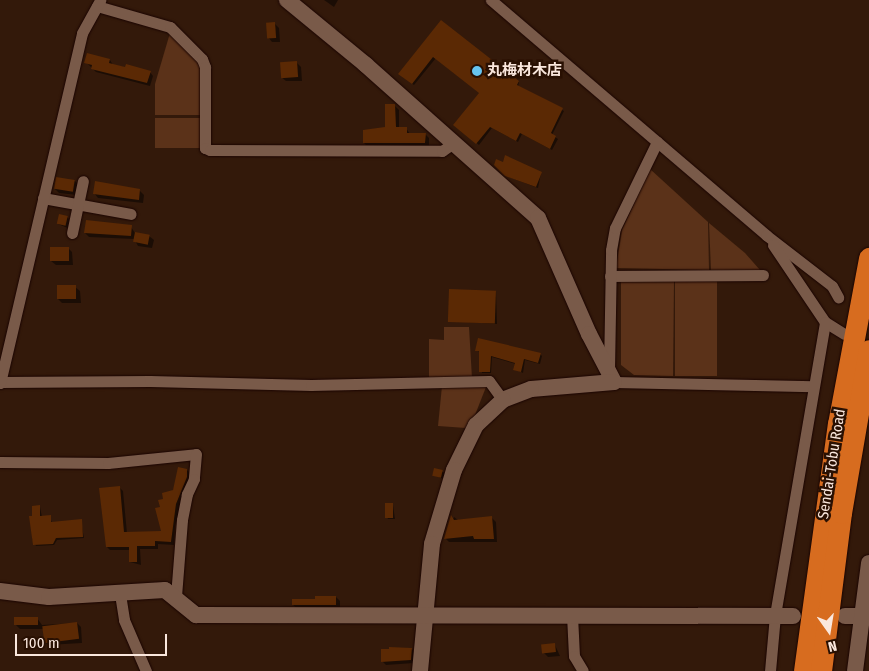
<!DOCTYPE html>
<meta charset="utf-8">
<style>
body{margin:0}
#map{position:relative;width:869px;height:671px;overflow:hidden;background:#33190a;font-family:"Fira Sans Condensed","Noto Sans JP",sans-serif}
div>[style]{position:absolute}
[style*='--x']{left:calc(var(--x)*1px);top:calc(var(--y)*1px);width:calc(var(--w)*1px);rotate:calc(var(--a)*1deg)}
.green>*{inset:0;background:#5b3219;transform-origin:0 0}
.shadow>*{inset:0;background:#0007;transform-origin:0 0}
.building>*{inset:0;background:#5b2904;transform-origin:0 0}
.roads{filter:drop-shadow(0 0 1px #1a0400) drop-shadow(0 0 1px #1a0400)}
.street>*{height:11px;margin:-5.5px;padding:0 5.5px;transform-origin:5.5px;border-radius:5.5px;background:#795a49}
.secondary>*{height:16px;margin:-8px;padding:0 8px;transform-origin:8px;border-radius:8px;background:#795a49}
.highway>*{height:21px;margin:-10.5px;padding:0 10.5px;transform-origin:10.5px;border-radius:10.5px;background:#d76c1f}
.dots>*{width:14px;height:14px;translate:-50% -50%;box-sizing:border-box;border:2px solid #291002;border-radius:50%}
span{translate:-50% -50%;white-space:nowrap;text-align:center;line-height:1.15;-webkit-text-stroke:5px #291002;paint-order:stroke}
.poi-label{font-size:15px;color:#fae7dd;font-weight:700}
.left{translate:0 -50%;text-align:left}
.street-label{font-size:15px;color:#fae7dd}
.north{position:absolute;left:804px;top:606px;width:50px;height:50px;-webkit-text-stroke:4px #291002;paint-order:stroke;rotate:167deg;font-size:14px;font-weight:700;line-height:20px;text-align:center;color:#fae7dd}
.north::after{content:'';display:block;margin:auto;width:18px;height:22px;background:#fae7dd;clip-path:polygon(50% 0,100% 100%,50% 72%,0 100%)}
.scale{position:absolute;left:15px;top:634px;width:152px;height:22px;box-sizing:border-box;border:2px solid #fae7dd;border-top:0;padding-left:6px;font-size:15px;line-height:18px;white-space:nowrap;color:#fae7dd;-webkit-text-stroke:4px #291002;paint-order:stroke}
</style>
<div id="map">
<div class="green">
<div style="clip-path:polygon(170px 33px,201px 65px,202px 115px,155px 115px,155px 84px)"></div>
<div style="left:155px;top:118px;width:47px;height:30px"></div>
<div style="clip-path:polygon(650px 169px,708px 222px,709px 270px,616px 268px,622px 230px)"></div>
<div style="clip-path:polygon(709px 223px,745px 253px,760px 270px,711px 270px)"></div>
<div style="clip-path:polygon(621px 280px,674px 280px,673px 376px,634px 375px,621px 365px)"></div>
<div style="left:675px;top:280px;width:42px;height:96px"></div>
<div style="clip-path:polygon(444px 327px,469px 327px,472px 378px,429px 378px,429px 339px,444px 340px)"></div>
<div style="clip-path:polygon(442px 386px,486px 387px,475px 415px,466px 428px,438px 426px)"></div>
</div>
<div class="shadow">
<div style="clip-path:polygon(324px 0,338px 0,334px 7px)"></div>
<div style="clip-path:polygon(441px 22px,519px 82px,518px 87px,564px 111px,552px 135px,558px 139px,552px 150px,522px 134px,518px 142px,492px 128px,479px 145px,455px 125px,481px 93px,436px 58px,414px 85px,402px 76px)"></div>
<div style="clip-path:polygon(275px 24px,279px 28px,280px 42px,272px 42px,268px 37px)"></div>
<div style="clip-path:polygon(110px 60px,113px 65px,150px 72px,153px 76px,150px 86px,96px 72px,86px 62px)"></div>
<div style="clip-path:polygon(297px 63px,301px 67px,302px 81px,286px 81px,281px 77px)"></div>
<div style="clip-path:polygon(395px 106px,399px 110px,399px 128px,406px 128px,410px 134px,425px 134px,429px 138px,429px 147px,368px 147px,364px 143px,386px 129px)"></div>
<div style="clip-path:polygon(506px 157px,541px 173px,538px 188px,509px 177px)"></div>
<div style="clip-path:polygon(75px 181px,79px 185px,77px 195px,59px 193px,55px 189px)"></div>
<div style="clip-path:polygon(139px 190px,144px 195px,143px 203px,98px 198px,94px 193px)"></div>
<div style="clip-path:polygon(67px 217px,72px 222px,70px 229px,58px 224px)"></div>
<div style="clip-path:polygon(131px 227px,135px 233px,149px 236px,154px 240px,152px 248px,138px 246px,134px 239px,89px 237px,85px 233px)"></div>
<div style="clip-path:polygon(68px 248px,72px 252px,73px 265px,56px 265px,51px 261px)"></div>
<div style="clip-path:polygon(75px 287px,80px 291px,81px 303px,62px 303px,58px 299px)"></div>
<div style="clip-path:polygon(496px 292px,497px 324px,451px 321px)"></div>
<div style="clip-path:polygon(476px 350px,540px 354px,542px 356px,540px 364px,525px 360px,523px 373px,515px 369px,516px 364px,492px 357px,491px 373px,482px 373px,480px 352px)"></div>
<div style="left:435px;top:469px;width:11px;height:6px;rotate:22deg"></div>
<div style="clip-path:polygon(187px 470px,190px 473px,175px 526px,174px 545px,158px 544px,158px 549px,140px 549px,141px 565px,130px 562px,130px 550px,110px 550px,107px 547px,119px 487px,123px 491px,127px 533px,162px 532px,161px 507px)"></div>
<div style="clip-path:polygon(393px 505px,395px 519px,388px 519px,387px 517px)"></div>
<div style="clip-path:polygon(33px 507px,40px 507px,42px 517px,50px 517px,52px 523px,81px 521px,84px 538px,57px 540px,54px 545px,36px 546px,32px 539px)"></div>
<div style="clip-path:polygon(454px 517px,458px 520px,491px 517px,496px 522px,497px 542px,449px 542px,445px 538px)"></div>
<div style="clip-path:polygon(336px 597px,340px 601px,340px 609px,298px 609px,293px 605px)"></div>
<div style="clip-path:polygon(37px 618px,42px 625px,77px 623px,81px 627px,82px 643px,48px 645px,44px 641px,43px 629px,20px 629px,15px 624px)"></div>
<div style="clip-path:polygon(555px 645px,560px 656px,548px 657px,544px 653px)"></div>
<div style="clip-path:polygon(412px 649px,415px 653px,414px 663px,386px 665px,382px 661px)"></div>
</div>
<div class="building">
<div style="clip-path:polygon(441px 20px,519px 81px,517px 85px,563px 108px,551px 133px,556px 136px,550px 149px,520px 133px,516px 141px,490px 127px,476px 144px,453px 125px,479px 93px,433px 57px,412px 84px,398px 74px)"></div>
<div style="left:275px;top:22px;width:16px;height:9px;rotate:86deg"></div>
<div style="clip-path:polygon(87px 53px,110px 59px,109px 63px,125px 67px,126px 64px,151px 71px,147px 83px,91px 69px,92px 65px,84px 63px)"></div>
<div style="left:297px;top:61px;width:16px;height:17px;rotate:86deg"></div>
<div style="clip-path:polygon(385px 104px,395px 104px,396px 127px,407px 127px,407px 133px,426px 133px,425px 143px,363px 143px,363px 130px,385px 127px)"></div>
<div style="clip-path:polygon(505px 155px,542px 172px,536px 187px,505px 176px,494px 165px,496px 159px,503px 162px)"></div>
<div style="left:56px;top:177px;width:19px;height:12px;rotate:9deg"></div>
<div style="clip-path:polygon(95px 181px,140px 189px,139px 200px,93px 194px)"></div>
<div style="left:59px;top:214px;width:9px;height:10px;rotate:13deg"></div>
<div style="clip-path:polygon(86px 220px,132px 225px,131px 236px,84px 233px)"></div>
<div style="left:135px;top:232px;width:15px;height:10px;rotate:11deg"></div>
<div style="left:50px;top:247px;width:19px;height:14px"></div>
<div style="left:57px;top:285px;width:19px;height:14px"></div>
<div style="left:449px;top:289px;width:47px;height:33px;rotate:2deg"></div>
<div style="clip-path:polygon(478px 338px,541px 353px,538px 363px,524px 359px,521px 372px,513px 370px,515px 363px,491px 356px,490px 372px,479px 372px,479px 351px,475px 351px)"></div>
<div style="clip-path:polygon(178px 467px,187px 469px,187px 477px,176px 504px,171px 542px,155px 541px,155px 546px,137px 546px,137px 562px,129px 562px,129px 547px,106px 547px,99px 488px,120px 486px,124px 532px,161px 531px,155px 508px,160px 507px,158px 500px,163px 499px,162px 493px,173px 490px)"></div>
<div style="left:434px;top:468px;width:9px;height:8px;rotate:13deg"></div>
<div style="left:393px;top:503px;width:15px;height:8px;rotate:90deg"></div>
<div style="clip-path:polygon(40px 505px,40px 516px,51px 515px,51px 522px,82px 519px,83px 537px,56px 538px,53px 544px,33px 545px,29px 516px,32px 516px,32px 506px)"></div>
<div style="clip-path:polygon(451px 515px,454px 520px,492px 516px,494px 539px,474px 539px,473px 536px,444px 539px)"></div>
<div style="clip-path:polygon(315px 596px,336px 596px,336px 605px,292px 605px,292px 599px,315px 599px)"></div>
<div style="left:14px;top:617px;width:24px;height:8px"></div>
<div style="left:77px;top:622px;width:17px;height:35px;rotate:83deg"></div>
<div style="left:555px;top:643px;width:9px;height:14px;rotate:84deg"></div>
<div style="clip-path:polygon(389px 647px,412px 648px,411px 660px,381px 662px,381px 649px,389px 649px)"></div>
</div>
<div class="roads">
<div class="street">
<div style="--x:491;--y:0;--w:362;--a:40.5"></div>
<div style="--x:766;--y:235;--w:83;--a:37.7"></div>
<div style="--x:832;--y:286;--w:13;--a:61"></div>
<div style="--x:97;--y:6;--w:76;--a:16"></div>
<div style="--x:170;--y:27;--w:45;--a:45"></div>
<div style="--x:202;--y:59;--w:9;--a:69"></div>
<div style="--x:205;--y:67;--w:81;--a:90"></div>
<div style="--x:205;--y:148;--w:5;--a:22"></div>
<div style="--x:210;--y:150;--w:232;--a:0.2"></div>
<div style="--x:442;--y:151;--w:16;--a:-35"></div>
<div style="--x:43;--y:198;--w:89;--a:10.3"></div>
<div style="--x:72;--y:233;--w:53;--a:-78.1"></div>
<div style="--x:773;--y:245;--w:93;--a:56"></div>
<div style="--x:825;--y:322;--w:22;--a:32"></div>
<div style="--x:610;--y:276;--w:153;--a:-0.4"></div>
<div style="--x:609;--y:370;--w:120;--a:-89"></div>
<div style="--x:611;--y:250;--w:22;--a:-80"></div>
<div style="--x:615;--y:228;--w:96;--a:-64"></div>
<div style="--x:0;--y:382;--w:150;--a:-0.4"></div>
<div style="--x:150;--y:381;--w:161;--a:1.4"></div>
<div style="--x:311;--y:385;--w:178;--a:-1.3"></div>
<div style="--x:489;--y:381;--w:24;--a:54"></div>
<div style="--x:614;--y:382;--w:199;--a:1.2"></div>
<div style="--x:0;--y:383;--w:359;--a:-76.8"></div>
<div style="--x:82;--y:33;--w:38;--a:-61"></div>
<div style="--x:0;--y:462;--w:108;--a:0.5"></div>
<div style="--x:108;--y:463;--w:88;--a:-5.8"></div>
<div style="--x:196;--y:454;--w:25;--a:95"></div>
<div style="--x:194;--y:479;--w:17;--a:115"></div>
<div style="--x:187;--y:494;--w:26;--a:101"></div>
<div style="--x:182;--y:520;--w:77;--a:94.5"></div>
<div style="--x:120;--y:594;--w:26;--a:81"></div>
<div style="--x:124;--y:620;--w:56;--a:66.7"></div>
<div style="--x:572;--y:615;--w:41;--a:87.2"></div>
<div style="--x:574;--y:656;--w:17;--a:59"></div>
<div style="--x:770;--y:671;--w:56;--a:-84.9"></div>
<div style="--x:775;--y:615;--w:297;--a:-80.3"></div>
</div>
<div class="secondary">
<div style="--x:287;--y:0;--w:102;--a:39.4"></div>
<div style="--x:366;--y:65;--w:230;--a:41.7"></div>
<div style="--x:538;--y:218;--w:127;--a:66.3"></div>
<div style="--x:589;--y:334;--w:54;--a:62.5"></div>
<div style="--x:614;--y:382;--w:83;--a:175.2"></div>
<div style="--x:531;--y:389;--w:30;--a:159"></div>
<div style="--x:503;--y:400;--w:37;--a:137"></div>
<div style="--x:476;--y:425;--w:50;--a:116.1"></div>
<div style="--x:454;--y:470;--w:77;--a:106.6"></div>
<div style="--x:432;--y:544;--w:128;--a:95.4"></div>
<div style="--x:0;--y:591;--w:49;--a:7"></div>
<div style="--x:49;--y:597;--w:116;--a:-3.5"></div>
<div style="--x:165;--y:590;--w:40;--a:39"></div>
<div style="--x:196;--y:615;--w:597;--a:0.1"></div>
<div style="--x:845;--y:616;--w:16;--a:0"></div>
<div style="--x:855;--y:671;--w:109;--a:-82.6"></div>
</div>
<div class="highway">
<div style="--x:804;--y:671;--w:249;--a:-82.2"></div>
<div style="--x:838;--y:424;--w:169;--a:-79.4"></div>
<div style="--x:821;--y:671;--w:159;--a:-82.8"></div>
<div style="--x:841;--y:513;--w:165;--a:-80.3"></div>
</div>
</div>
<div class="dots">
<div style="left:477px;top:71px;background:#67c4ef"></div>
</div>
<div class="poi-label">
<span class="left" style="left:487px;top:71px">丸梅材木店</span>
</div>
<div class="street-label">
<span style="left:832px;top:464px;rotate:-81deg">Sendai-Tobu Road</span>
</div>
<div class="north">N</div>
<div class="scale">100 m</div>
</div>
